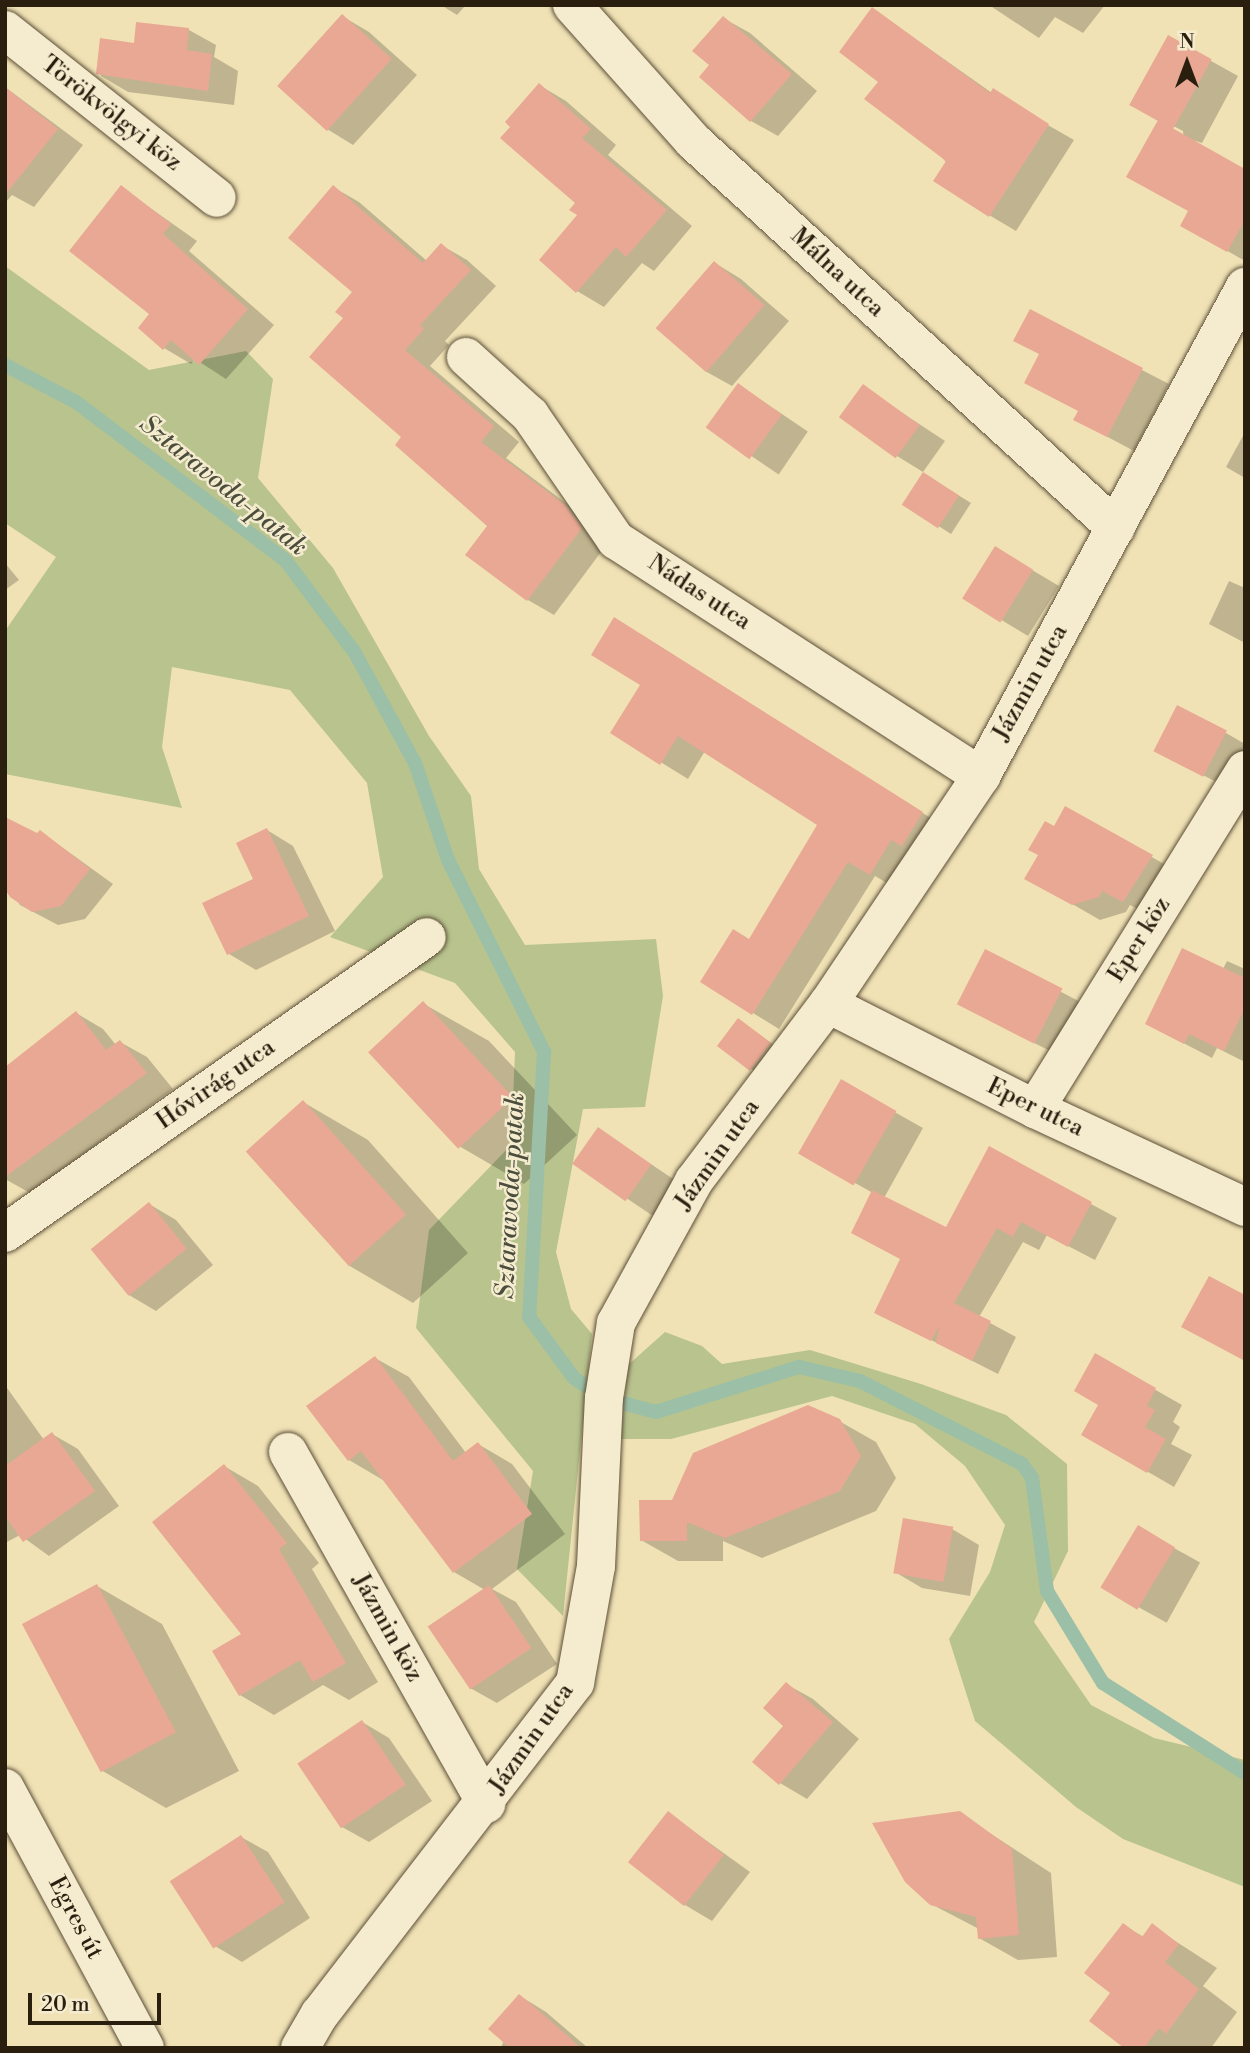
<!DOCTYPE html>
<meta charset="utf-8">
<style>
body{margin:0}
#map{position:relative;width:1250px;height:2053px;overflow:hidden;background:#f0e2b5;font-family:"Libre Bodoni",serif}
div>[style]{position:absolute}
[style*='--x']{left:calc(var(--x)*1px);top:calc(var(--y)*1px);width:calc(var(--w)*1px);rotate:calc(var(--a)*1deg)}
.green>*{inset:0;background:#b8c38e}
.shadow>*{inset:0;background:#0003;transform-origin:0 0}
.stream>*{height:14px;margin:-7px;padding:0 7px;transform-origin:7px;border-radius:7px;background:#9bbfa7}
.building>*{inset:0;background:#e9a894;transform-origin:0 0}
.roads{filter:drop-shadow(0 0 2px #5c4f38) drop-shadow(0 0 2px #5c4f38)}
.minor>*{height:38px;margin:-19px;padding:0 19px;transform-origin:19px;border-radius:19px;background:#f5eccf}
span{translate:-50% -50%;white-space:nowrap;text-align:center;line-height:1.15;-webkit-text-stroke:5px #f5eccf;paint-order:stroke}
.street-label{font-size:24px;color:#2a1e0f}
.water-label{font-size:26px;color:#4c4e3d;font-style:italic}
.frame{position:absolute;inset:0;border:7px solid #2a1e0f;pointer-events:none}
.north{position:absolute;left:1152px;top:28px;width:70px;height:70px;-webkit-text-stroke:5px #f5eccf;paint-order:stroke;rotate:0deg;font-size:19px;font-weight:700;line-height:28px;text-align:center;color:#2a1e0f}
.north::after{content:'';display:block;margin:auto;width:24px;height:32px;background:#2a1e0f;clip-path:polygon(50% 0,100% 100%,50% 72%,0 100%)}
.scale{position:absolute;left:28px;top:1993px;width:133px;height:32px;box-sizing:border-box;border:4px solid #2a1e0f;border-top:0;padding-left:9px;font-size:21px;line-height:24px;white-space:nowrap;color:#2a1e0f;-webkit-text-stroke:5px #f5eccf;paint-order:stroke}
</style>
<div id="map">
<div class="green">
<div style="clip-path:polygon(5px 266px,149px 370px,246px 351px,273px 379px,258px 478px,333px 568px,429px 736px,471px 796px,479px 869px,525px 945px,656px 939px,663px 996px,645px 1107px,583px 1109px,556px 1252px,571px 1309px,592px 1334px,563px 1616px,517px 1569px,533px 1471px,416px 1328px,429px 1230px,511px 1145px,515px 1052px,455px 983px,330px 937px,383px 877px,367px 783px,290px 690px,172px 667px,162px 747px,182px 808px,5px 774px,5px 631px,56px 557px,5px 523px)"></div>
<div style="clip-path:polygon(665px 1332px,702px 1346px,722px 1364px,810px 1350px,921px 1384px,1006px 1415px,1067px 1464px,1068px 1551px,1034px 1622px,1091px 1705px,1154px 1738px,1245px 1760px,1245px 1887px,1123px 1839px,1076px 1807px,975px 1721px,949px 1639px,990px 1572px,1005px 1525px,965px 1466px,915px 1424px,832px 1396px,671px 1439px,620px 1439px,628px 1365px)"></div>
</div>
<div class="shadow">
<div style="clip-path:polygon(441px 5px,466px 5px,457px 15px)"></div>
<div style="clip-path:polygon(989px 5px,1105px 5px,1083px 33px,1055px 17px,1039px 38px)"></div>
<div style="clip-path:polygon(873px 9px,992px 93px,1074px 140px,1016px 231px,989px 215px,880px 81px)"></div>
<div style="clip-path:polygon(342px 16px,369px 32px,417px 75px,353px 145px,327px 129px)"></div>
<div style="clip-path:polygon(723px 18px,750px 33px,817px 91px,778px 136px,751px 121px,701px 77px,712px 65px)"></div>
<div style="clip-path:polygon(189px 30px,216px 45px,214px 57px,238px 71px,234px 105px,128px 92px,101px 76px,102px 40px,135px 45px)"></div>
<div style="clip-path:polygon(1168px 37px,1238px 76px,1202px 143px,1189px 139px,1245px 171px,1245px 261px,1182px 225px,1191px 211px,1183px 131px,1156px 117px)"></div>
<div style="clip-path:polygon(539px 85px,566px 101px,616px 145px,608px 155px,692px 226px,654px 271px,642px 263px,604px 307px,577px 291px,577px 203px)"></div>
<div style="clip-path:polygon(5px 87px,83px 145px,34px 207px,12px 195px,5px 203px)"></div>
<div style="clip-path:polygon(333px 187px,359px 202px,427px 261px,441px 245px,467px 260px,496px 286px,445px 341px,449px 345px,430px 366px,519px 442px,506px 458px,591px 522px,607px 544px,554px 615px,528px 600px,489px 525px,403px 437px,346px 318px,355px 292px)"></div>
<div style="clip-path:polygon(122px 188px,197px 241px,189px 251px,274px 325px,226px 379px,195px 359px,191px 364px,164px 348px)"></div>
<div style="clip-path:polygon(715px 263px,741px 279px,789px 321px,732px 386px,705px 371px)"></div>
<div style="clip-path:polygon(1030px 312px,1169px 384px,1134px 451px,1102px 434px,1080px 411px,1040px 355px)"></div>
<div style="left:739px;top:385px;width:83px;height:52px;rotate:34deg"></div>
<div style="clip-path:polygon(863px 387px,945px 441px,923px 472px,897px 456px)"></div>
<div style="clip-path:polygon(1245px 432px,1245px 478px,1226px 467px)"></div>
<div style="clip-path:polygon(937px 482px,971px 503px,951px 534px,904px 504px)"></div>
<div style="clip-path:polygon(5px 563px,19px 580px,5px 590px)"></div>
<div style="clip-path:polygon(1022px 564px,1059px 586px,1028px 636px,965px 598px)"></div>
<div style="clip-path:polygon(1229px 581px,1245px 588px,1245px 643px,1209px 624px)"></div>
<div style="clip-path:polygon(642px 635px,948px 829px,897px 889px,875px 876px,779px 1029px,753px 1013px,751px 941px,819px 824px,705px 751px,688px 779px,612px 732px,642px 685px)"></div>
<div style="clip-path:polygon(1226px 733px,1245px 744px,1245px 762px,1230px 789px,1156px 751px)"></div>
<div style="clip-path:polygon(1066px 808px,1178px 872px,1151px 916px,1130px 905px,1126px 912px,1100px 920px,1027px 878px)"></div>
<div style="clip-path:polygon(267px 830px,293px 846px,335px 931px,256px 970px,229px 954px,256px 880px)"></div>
<div style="clip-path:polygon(41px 832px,113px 884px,85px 919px,58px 925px,20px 905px,10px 890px)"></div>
<div style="clip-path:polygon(985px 952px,1088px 1006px,1062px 1057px,985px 1018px)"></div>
<div style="clip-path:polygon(1227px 961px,1245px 969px,1245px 1062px,1217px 1048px,1212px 1058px,1147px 1024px,1223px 969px)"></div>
<div style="clip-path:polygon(424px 1004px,489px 1041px,577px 1135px,524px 1184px,459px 1146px)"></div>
<div style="clip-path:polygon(76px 1013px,103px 1029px,116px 1045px,120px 1042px,147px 1057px,173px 1089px,30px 1193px,5px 1179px,5px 1069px)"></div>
<div style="clip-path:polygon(739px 1021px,783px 1051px,764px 1077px,751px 1069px)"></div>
<div style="clip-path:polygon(841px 1082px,923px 1128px,884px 1198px,947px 1229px,989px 1149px,1117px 1218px,1095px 1260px,1047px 1235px,1039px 1250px,1023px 1242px,979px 1317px,1016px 1337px,998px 1374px,876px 1312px,902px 1259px,873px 1193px,801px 1153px)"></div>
<div style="clip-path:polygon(303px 1102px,368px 1140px,468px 1253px,413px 1303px,348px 1265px)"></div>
<div style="left:599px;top:1129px;width:93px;height:42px;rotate:34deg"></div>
<div style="clip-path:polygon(149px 1204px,176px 1220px,213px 1265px,156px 1311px,129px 1295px)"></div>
<div style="clip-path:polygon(1096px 1356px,1182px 1405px,1173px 1422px,1180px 1427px,1171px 1444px,1192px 1455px,1174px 1487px,1083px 1434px,1101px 1404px)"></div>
<div style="clip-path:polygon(375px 1358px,409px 1377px,466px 1453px,478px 1444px,512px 1464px,565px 1534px,492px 1589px,516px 1602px,557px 1664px,497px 1703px,470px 1688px,485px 1590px,454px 1572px,383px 1480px,349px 1460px)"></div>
<div style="clip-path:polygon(5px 1385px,44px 1440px,52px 1434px,78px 1449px,119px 1506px,49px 1556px,20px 1535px,5px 1543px)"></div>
<div style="clip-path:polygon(839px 1421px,876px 1442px,896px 1478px,876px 1511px,762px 1558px,723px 1541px,723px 1561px,678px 1561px,641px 1540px,673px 1501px)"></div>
<div style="clip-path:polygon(224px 1466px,258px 1486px,319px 1563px,312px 1569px,378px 1682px,349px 1700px,323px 1685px,274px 1715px,240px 1695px,243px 1634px)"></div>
<div style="left:1138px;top:1528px;width:71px;height:69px;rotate:29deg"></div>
<div style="clip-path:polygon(952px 1529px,979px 1545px,970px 1596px,922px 1588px,895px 1572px)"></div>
<div style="clip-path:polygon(97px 1586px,162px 1624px,239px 1771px,166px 1808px,101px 1770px)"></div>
<div style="clip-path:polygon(786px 1684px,813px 1699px,859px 1739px,807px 1799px,780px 1783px)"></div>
<div style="clip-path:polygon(362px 1722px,389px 1738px,432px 1801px,369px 1842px,342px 1827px)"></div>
<div style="clip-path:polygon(668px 1813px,750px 1872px,712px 1921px,685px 1905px)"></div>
<div style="clip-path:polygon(959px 1813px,1051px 1873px,1057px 1957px,1018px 1960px,979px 1938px,979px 1929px,931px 1904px)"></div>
<div style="clip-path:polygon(241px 1837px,268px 1852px,310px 1918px,242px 1962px,215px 1946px)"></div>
<div style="clip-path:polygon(1123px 1925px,1144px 1937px,1152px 1926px,1217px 1968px,1203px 1986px,1237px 2012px,1211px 2048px,1127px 2048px,1113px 1993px)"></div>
<div style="clip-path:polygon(520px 1996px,546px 2012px,588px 2048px,501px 2048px)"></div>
</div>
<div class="stream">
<div style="--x:5;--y:365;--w:80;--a:27.5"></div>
<div style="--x:76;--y:402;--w:263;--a:37.1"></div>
<div style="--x:286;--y:561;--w:115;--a:53.1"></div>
<div style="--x:355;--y:653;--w:125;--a:61.4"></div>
<div style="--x:415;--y:763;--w:102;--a:71.2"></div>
<div style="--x:448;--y:860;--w:215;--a:63.4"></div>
<div style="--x:544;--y:1052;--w:265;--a:93.2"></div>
<div style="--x:529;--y:1317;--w:76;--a:53.6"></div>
<div style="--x:574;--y:1378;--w:36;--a:34"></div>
<div style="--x:604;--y:1398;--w:54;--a:15.1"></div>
<div style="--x:656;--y:1412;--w:150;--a:-17.5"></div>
<div style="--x:799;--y:1367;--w:63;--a:12.9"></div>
<div style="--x:860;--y:1381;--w:182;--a:27.1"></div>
<div style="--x:1022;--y:1464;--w:17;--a:54"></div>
<div style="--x:1032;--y:1478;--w:114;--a:82.4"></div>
<div style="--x:1047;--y:1591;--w:108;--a:58.7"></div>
<div style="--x:1103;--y:1683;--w:168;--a:32.4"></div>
</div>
<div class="building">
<div style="clip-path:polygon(872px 7px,990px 93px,993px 88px,1049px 124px,989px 217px,933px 181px,946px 161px,864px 99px,878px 82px,839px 52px)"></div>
<div style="left:342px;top:14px;width:67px;height:97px;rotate:42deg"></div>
<div style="clip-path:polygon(723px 16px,792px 74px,750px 122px,699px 77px,709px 65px,692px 51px)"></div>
<div style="clip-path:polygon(136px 22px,189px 28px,187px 50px,212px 54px,208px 91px,96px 74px,100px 38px,134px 43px)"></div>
<div style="left:1168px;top:35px;width:50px;height:80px;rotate:29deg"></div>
<div style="clip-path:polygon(539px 83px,591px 129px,582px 138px,667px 210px,626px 257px,616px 247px,576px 293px,539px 260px,577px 215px,569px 210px,575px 203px,500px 138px,510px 127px,505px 122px)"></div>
<div style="clip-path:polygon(5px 87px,58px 129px,5px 195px)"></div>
<div style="clip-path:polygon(1158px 120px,1245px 169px,1245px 220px,1227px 252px,1180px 226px,1188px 211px,1126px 177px)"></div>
<div style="clip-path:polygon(121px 185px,171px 224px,163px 234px,248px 309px,199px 365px,171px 340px,163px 350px,138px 328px,149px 314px,69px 251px)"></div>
<div style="clip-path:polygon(333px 185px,423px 263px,441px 243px,471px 270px,420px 325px,424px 329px,405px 350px,494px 426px,481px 442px,565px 505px,582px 528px,527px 601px,465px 555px,487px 526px,395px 445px,401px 437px,309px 357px,343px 318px,335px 312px,352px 292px,288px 238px)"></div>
<div style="left:714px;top:261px;width:67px;height:89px;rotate:41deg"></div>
<div style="clip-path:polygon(1030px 309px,1143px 368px,1107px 437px,1073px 420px,1078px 411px,1024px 383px,1039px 354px,1013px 341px)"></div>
<div style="left:738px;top:383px;width:54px;height:55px;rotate:36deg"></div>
<div style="left:863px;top:384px;width:70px;height:41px;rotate:36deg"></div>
<div style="left:923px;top:472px;width:43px;height:39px;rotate:33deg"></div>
<div style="left:995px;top:546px;width:45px;height:62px;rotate:32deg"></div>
<div style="clip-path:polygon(614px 617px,923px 812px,902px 846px,891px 840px,870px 875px,848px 862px,752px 1015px,700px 982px,733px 929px,749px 939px,817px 825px,678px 736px,660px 765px,610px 733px,640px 685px,591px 655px)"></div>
<div style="left:1177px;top:705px;width:56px;height:52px;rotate:27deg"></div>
<div style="clip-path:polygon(1065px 806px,1153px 855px,1123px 902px,1102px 891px,1099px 897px,1072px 905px,1024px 879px,1038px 855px,1028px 850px,1045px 821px,1054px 826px)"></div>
<div style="clip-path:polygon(5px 817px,37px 833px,40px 830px,90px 869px,61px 906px,32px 912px,10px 897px,5px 889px)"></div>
<div style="clip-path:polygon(267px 828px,309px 916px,227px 955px,202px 903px,253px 879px,236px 843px)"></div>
<div style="clip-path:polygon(1182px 948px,1245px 978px,1245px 1008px,1224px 1051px,1189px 1034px,1184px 1044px,1145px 1024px)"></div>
<div style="left:985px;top:949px;width:87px;height:62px;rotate:27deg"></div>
<div style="left:423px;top:1001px;width:132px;height:75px;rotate:47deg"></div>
<div style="clip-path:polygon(76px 1011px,106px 1050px,120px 1040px,147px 1073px,5px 1177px,5px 1067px)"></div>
<div style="left:738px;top:1018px;width:41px;height:35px;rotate:37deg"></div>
<div style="left:841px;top:1079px;width:64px;height:86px;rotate:30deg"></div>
<div style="left:303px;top:1100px;width:154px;height:77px;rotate:48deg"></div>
<div style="left:598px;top:1127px;width:65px;height:45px;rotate:35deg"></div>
<div style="clip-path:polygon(989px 1146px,1092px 1202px,1068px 1247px,1021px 1222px,1013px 1237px,997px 1228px,954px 1303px,991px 1321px,972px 1361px,936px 1343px,939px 1326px,931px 1341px,874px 1313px,900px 1259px,851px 1233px,872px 1190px,946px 1227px)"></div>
<div style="left:149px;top:1202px;width:60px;height:75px;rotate:51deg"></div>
<div style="clip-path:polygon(1209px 1276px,1245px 1295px,1245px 1361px,1181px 1327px)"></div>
<div style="clip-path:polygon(1095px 1353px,1156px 1388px,1147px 1406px,1155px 1410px,1145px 1427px,1166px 1439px,1147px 1473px,1081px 1435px,1098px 1405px,1074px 1391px)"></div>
<div style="clip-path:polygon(375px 1356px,453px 1461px,478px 1442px,532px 1514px,453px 1573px,361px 1451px,348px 1461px,306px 1406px)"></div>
<div style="clip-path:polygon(808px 1405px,840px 1419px,861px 1456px,840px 1491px,725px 1538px,687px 1522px,687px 1541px,640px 1541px,639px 1500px,672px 1500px,693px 1453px)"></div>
<div style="clip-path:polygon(52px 1432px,95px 1491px,23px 1542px,5px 1516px,5px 1466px)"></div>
<div style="clip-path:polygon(224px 1464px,287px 1543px,279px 1549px,346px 1663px,313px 1682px,300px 1660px,239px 1696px,212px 1651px,241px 1634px,152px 1522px)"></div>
<div style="left:903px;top:1518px;width:51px;height:56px;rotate:10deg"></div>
<div style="left:1138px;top:1525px;width:43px;height:73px;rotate:31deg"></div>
<div style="left:97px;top:1584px;width:168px;height:85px;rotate:62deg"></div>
<div style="left:489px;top:1585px;width:76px;height:74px;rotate:56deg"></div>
<div style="clip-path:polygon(786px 1682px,833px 1722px,779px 1785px,752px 1762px,783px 1726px,763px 1708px)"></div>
<div style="left:362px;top:1720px;width:78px;height:78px;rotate:56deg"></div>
<div style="left:668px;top:1811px;width:71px;height:65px;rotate:38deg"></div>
<div style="clip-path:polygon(960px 1811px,1012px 1849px,1019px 1935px,978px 1939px,976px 1917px,930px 1905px,905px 1882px,872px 1823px)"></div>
<div style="left:241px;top:1835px;width:80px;height:85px;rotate:57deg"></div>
<div style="clip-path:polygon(1123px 1923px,1142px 1937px,1152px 1923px,1179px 1944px,1165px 1962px,1199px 1989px,1166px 2034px,1159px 2028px,1144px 2048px,1124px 2048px,1089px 2021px,1110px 1993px,1084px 1973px)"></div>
<div style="clip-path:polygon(519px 1994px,538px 2010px,581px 2048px,510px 2048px,488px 2029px)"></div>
</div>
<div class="roads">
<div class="minor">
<div style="--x:572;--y:5;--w:182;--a:48.3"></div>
<div style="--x:693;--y:141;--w:573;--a:42.46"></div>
<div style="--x:5;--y:30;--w:270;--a:38.4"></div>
<div style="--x:466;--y:357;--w:86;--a:42.2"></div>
<div style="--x:530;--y:415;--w:152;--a:55.5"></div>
<div style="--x:616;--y:540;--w:435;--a:32.9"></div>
<div style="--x:828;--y:1004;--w:232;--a:26.9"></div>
<div style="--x:1035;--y:1109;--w:232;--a:25"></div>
<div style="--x:1035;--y:1109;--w:399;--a:-58.2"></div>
<div style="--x:5;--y:1233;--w:515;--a:-35.05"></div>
<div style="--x:288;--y:1452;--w:404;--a:60.6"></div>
<div style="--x:5;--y:1788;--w:295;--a:61.7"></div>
<div style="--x:300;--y:2048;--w:39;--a:-60"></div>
<div style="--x:320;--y:2014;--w:418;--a:-52.4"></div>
<div style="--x:575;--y:1683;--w:119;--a:-79.8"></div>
<div style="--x:596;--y:1566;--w:168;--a:-87.3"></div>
<div style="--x:604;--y:1398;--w:76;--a:-80.9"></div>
<div style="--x:616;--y:1323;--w:162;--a:-61.2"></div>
<div style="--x:694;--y:1181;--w:222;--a:-52.9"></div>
<div style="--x:828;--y:1004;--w:275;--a:-56.1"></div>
<div style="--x:981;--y:776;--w:556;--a:-61.64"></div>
</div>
</div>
<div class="street-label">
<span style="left:111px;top:114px;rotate:38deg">Törökvölgyi köz</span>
<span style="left:837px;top:273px;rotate:43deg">Málna utca</span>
<span style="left:699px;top:593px;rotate:33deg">Nádas utca</span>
<span style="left:1031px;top:683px;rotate:-61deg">Jázmin utca</span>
<span style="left:1140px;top:940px;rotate:-58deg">Eper köz</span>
<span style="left:216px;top:1085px;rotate:-35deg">Hóvirág utca</span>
<span style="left:1035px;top:1108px;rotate:26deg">Eper utca</span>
<span style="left:718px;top:1155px;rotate:-55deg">Jázmin utca</span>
<span style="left:387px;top:1628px;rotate:61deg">Jázmin köz</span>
<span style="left:532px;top:1739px;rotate:-55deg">Jázmin utca</span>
<span style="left:75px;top:1918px;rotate:62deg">Egres út</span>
</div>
<div class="water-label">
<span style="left:223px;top:486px;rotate:39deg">Sztaravoda-patak</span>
<span style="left:511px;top:1196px;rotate:-87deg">Sztaravoda-patak</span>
</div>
<div class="frame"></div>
<div class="north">N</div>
<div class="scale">20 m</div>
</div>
